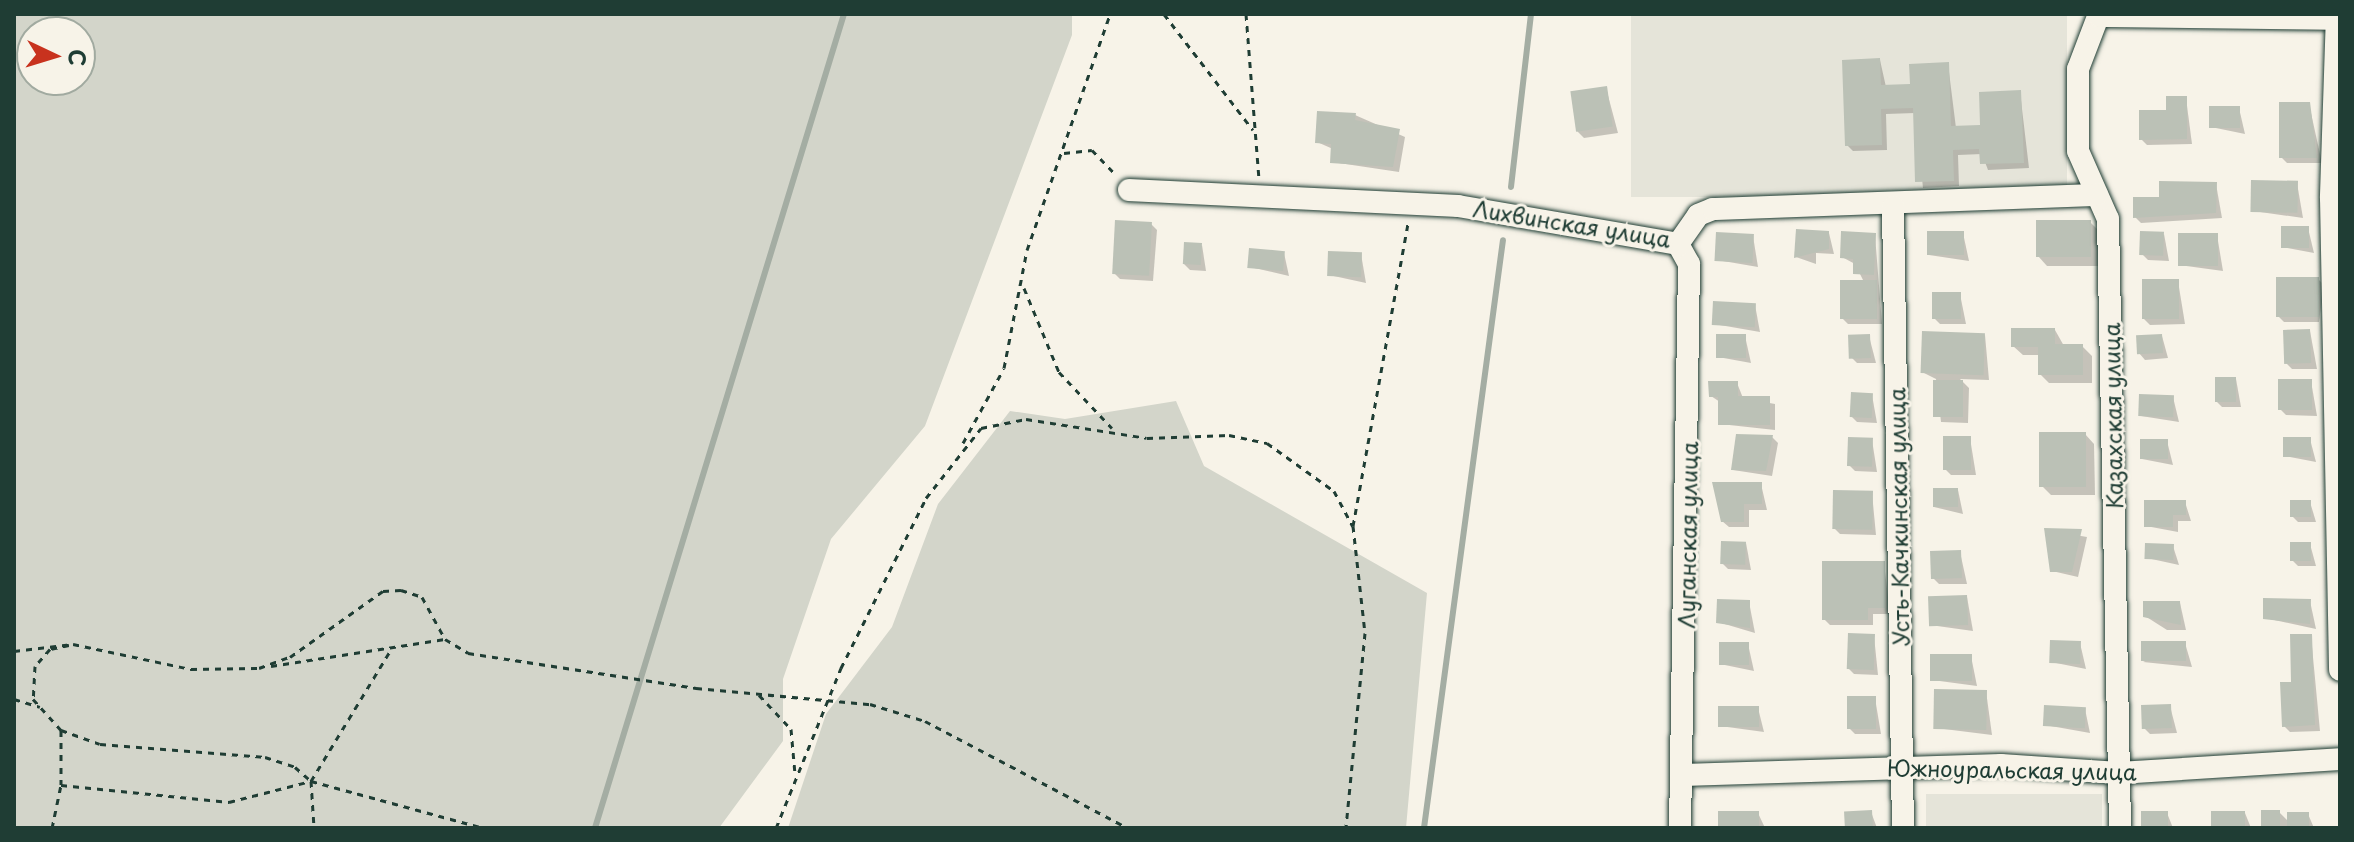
<!DOCTYPE html>
<meta charset="utf-8">
<style>
body{margin:0}
#map{position:relative;width:2354px;height:842px;overflow:hidden;background:#f7f3e8;font-family:"Playpen Sans",sans-serif}
div>[style]{position:absolute}
[style*='--x']{left:calc(var(--x)*1px);top:calc(var(--y)*1px);width:calc(var(--w)*1px);rotate:calc(var(--a)*1deg)}
.built>*{inset:0;background:#e5e4d9;transform-origin:0 0}
.green>*{inset:0;background:#d3d5ca}
.shadow>*{inset:0;background:#0003}
.stream>*{height:6px;margin:-3px;padding:0 3px;transform-origin:3px;border-radius:3px;background:#a4ada3}
.building>*{inset:0;background:#bbc1b6;transform-origin:0 0}
.path>*{height:3px;margin-top:-1.5px;transform-origin:0;background:repeating-linear-gradient(90deg,#1f3d34 0 6px,transparent 0 12px)}
.roads{filter:drop-shadow(0 0 2px #1f3d34) drop-shadow(0 0 2px #1f3d34)}
.minor>*{height:22px;margin:-11px;padding:0 11px;transform-origin:11px;border-radius:11px;background:#f7f3e8}
span{translate:-50% -50%;white-space:nowrap;text-align:center;line-height:1.15;-webkit-text-stroke:6px #f7f3e8;paint-order:stroke}
.street-label{font-size:22px;color:#1f3d34}
.frame{position:absolute;inset:0;border:16px solid #1f3d34;pointer-events:none}
.north{position:absolute;left:16px;top:16px;width:80px;height:80px;box-sizing:border-box;background:#f7f3e8;border:2px solid #a1aaa0;border-radius:50%;rotate:94deg;font-size:22px;font-weight:700;line-height:32px;text-align:center;color:#1f3d34}
.north::after{content:'';display:block;margin:auto;width:28px;height:36px;background:#c8321e;clip-path:polygon(50% 0,100% 100%,50% 72%,0 100%)}
</style>
<div id="map">
<div class="built">
<div style="left:1631px;top:14px;width:436px;height:183px"></div>
<div style="left:2102px;top:794px;width:34px;height:176px;rotate:90deg"></div>
</div>
<div class="green">
<div style="clip-path:polygon(evenodd,14px 14px,1072px 14px,1072px 35px,925px 426px,831px 539px,783px 679px,783px 741px,719px 828px,14px 828px,14px 14px,32px 32px,80px 32px,80px 80px,32px 80px,32px 32px)"></div>
<div style="clip-path:polygon(1176px 401px,1204px 466px,1427px 593px,1406px 828px,788px 828px,826px 714px,892px 627px,938px 504px,1010px 411px,1065px 419px)"></div>
</div>
<div class="shadow">
<div style="clip-path:polygon(1880px 60px,1886px 87px,1912px 86px,1948px 64px,1956px 128px,1982px 127px,2020px 92px,2029px 168px,1988px 170px,1982px 154px,1958px 155px,1959px 186px,1923px 188px,1915px 113px,1886px 114px,1887px 150px,1853px 151px,1847px 145px)"></div>
<div style="clip-path:polygon(1606px 88px,1618px 133px,1584px 138px,1577px 131px)"></div>
<div style="clip-path:polygon(2186px 98px,2192px 144px,2147px 145px,2141px 139px)"></div>
<div style="clip-path:polygon(2309px 104px,2322px 163px,2287px 163px,2281px 157px)"></div>
<div style="clip-path:polygon(2239px 108px,2245px 134px,2211px 127px)"></div>
<div style="clip-path:polygon(1355px 115px,1405px 137px,1399px 172px,1332px 162px,1333px 149px,1317px 142px)"></div>
<div style="clip-path:polygon(2297px 183px,2303px 218px,2253px 211px)"></div>
<div style="clip-path:polygon(2216px 184px,2222px 218px,2141px 223px,2135px 217px)"></div>
<div style="clip-path:polygon(2090px 222px,2099px 231px,2099px 266px,2047px 266px,2038px 256px)"></div>
<div style="clip-path:polygon(1151px 224px,1157px 230px,1153px 281px,1120px 279px,1114px 273px)"></div>
<div style="clip-path:polygon(2308px 228px,2314px 253px,2282px 247px)"></div>
<div style="clip-path:polygon(1829px 233px,1834px 254px,1816px 253px,1816px 264px,1796px 257px)"></div>
<div style="clip-path:polygon(1963px 233px,1969px 261px,1929px 255px)"></div>
<div style="clip-path:polygon(2164px 234px,2169px 261px,2148px 260px,2142px 254px)"></div>
<div style="clip-path:polygon(1875px 235px,1882px 324px,1848px 324px,1842px 318px,1864px 282px,1855px 264px,1842px 257px)"></div>
<div style="clip-path:polygon(2217px 235px,2223px 271px,2179px 265px)"></div>
<div style="clip-path:polygon(1753px 236px,1758px 267px,1717px 260px)"></div>
<div style="clip-path:polygon(1202px 245px,1206px 271px,1190px 270px,1184px 264px)"></div>
<div style="clip-path:polygon(1284px 253px,1289px 276px,1250px 267px)"></div>
<div style="clip-path:polygon(1361px 254px,1366px 283px,1329px 275px)"></div>
<div style="clip-path:polygon(2318px 279px,2324px 285px,2319px 322px,2284px 322px,2278px 316px)"></div>
<div style="clip-path:polygon(2178px 281px,2185px 324px,2150px 325px,2144px 319px)"></div>
<div style="clip-path:polygon(1960px 294px,1966px 324px,1940px 324px,1934px 318px)"></div>
<div style="clip-path:polygon(1755px 305px,1760px 332px,1714px 324px)"></div>
<div style="clip-path:polygon(2055px 330px,2064px 346px,2082px 346px,2092px 356px,2092px 383px,2049px 383px,2040px 374px,2040px 355px,2023px 355px,2013px 346px)"></div>
<div style="clip-path:polygon(2310px 331px,2317px 369px,2292px 369px,2286px 363px)"></div>
<div style="clip-path:polygon(1985px 335px,1989px 380px,1960px 379px,1969px 388px,1968px 423px,1941px 422px,1936px 379px,1922px 372px)"></div>
<div style="clip-path:polygon(1745px 336px,1751px 363px,1718px 357px)"></div>
<div style="clip-path:polygon(1869px 336px,1876px 363px,1857px 363px,1851px 357px)"></div>
<div style="clip-path:polygon(2162px 336px,2168px 358px,2145px 360px,2139px 353px)"></div>
<div style="clip-path:polygon(2236px 379px,2241px 407px,2222px 407px,2216px 401px)"></div>
<div style="clip-path:polygon(2311px 381px,2317px 416px,2286px 415px,2280px 409px)"></div>
<div style="clip-path:polygon(1737px 383px,1743px 398px,1775px 404px,1775px 430px,1720px 424px,1720px 402px,1711px 396px)"></div>
<div style="clip-path:polygon(1872px 395px,1877px 423px,1857px 422px,1851px 416px)"></div>
<div style="clip-path:polygon(2173px 397px,2179px 422px,2141px 416px)"></div>
<div style="clip-path:polygon(2085px 434px,2094px 444px,2095px 495px,2051px 495px,2042px 486px)"></div>
<div style="clip-path:polygon(1772px 437px,1778px 443px,1772px 476px,1733px 470px)"></div>
<div style="clip-path:polygon(1970px 438px,1976px 475px,1951px 475px,1945px 469px)"></div>
<div style="clip-path:polygon(2310px 439px,2316px 462px,2285px 456px)"></div>
<div style="clip-path:polygon(1872px 440px,1877px 472px,1855px 471px,1849px 465px)"></div>
<div style="clip-path:polygon(2167px 441px,2173px 465px,2142px 459px)"></div>
<div style="clip-path:polygon(1761px 484px,1767px 510px,1749px 510px,1749px 527px,1729px 527px,1722px 521px)"></div>
<div style="clip-path:polygon(1958px 490px,1963px 514px,1934px 507px)"></div>
<div style="clip-path:polygon(1872px 493px,1876px 535px,1840px 534px,1834px 528px)"></div>
<div style="clip-path:polygon(2185px 502px,2191px 521px,2178px 521px,2178px 532px,2146px 526px)"></div>
<div style="clip-path:polygon(2310px 502px,2316px 522px,2298px 522px,2292px 516px)"></div>
<div style="clip-path:polygon(2046px 530px,2087px 537px,2078px 577px,2052px 571px)"></div>
<div style="clip-path:polygon(1746px 543px,1751px 570px,1728px 569px,1722px 563px)"></div>
<div style="clip-path:polygon(2310px 544px,2316px 566px,2298px 566px,2292px 560px)"></div>
<div style="clip-path:polygon(2173px 546px,2179px 565px,2147px 558px)"></div>
<div style="clip-path:polygon(1960px 552px,1967px 584px,1939px 584px,1933px 578px)"></div>
<div style="clip-path:polygon(1884px 563px,1890px 614px,1873px 614px,1873px 625px,1830px 625px,1824px 619px)"></div>
<div style="clip-path:polygon(1967px 597px,1973px 631px,1930px 625px)"></div>
<div style="clip-path:polygon(2310px 601px,2316px 629px,2265px 618px)"></div>
<div style="clip-path:polygon(1749px 602px,1755px 633px,1718px 622px)"></div>
<div style="clip-path:polygon(2180px 603px,2186px 630px,2167px 630px,2145px 616px)"></div>
<div style="clip-path:polygon(1874px 636px,1878px 675px,1854px 674px,1848px 668px)"></div>
<div style="clip-path:polygon(2311px 636px,2320px 731px,2290px 732px,2284px 726px)"></div>
<div style="clip-path:polygon(2080px 643px,2086px 669px,2051px 662px)"></div>
<div style="clip-path:polygon(2185px 643px,2192px 667px,2143px 662px)"></div>
<div style="clip-path:polygon(1748px 644px,1754px 671px,1720px 664px)"></div>
<div style="clip-path:polygon(1971px 656px,1977px 686px,1932px 680px)"></div>
<div style="clip-path:polygon(1986px 691px,1992px 735px,1936px 728px)"></div>
<div style="clip-path:polygon(1875px 698px,1881px 734px,1855px 734px,1849px 728px)"></div>
<div style="clip-path:polygon(2170px 706px,2177px 733px,2150px 734px,2144px 728px)"></div>
<div style="clip-path:polygon(1758px 708px,1764px 732px,1720px 726px)"></div>
<div style="clip-path:polygon(2085px 709px,2090px 733px,2045px 725px)"></div>
<div style="clip-path:polygon(1871px 812px,1877px 828px,1847px 828px)"></div>
<div style="clip-path:polygon(2279px 812px,2289px 822px,2308px 814px,2314px 828px,2264px 828px)"></div>
<div style="clip-path:polygon(1758px 813px,1765px 828px,1720px 828px)"></div>
<div style="clip-path:polygon(2167px 813px,2173px 828px,2144px 828px)"></div>
<div style="clip-path:polygon(2245px 813px,2251px 828px,2213px 828px)"></div>
</div>
<div class="stream">
<div style="--x:1511;--y:187;--w:174;--a:-83.4"></div>
<div style="--x:595;--y:828;--w:851;--a:-72.99"></div>
<div style="--x:1424;--y:828;--w:593;--a:-82.35"></div>
</div>
<div class="building">
<div style="clip-path:polygon(1880px 58px,1881px 85px,1910px 84px,1909px 64px,1949px 62px,1951px 126px,1980px 125px,1979px 92px,2021px 90px,2024px 163px,1980px 164px,1979px 149px,1953px 150px,1954px 181px,1915px 182px,1913px 108px,1881px 109px,1882px 145px,1845px 146px,1842px 60px)"></div>
<div style="left:1607px;top:86px;width:41px;height:37px;rotate:82deg"></div>
<div style="clip-path:polygon(2166px 96px,2187px 96px,2187px 139px,2139px 140px,2139px 110px,2166px 110px)"></div>
<div style="clip-path:polygon(2279px 102px,2310px 102px,2317px 158px,2279px 158px)"></div>
<div style="left:2209px;top:106px;width:31px;height:22px"></div>
<div style="clip-path:polygon(1317px 111px,1356px 113px,1355px 120px,1400px 129px,1393px 167px,1330px 163px,1331px 144px,1315px 143px)"></div>
<div style="left:2251px;top:180px;width:47px;height:32px;rotate:1deg"></div>
<div style="clip-path:polygon(2159px 181px,2217px 182px,2216px 213px,2133px 218px,2133px 197px,2159px 197px)"></div>
<div style="left:1115px;top:220px;width:37px;height:54px;rotate:3deg"></div>
<div style="left:2036px;top:220px;width:55px;height:37px"></div>
<div style="left:2281px;top:226px;width:28px;height:22px"></div>
<div style="clip-path:polygon(1796px 229px,1829px 231px,1829px 249px,1794px 258px)"></div>
<div style="clip-path:polygon(1841px 231px,1876px 233px,1874px 275px,1853px 274px,1853px 259px,1840px 258px)"></div>
<div style="left:1927px;top:231px;width:37px;height:24px"></div>
<div style="left:2140px;top:231px;width:24px;height:24px;rotate:2deg"></div>
<div style="left:1716px;top:232px;width:38px;height:29px;rotate:3deg"></div>
<div style="left:2178px;top:233px;width:40px;height:33px"></div>
<div style="left:1184px;top:242px;width:18px;height:22px;rotate:3deg"></div>
<div style="left:1249px;top:248px;width:36px;height:20px;rotate:5deg"></div>
<div style="left:1328px;top:251px;width:34px;height:25px;rotate:2deg"></div>
<div style="left:2276px;top:277px;width:43px;height:40px"></div>
<div style="left:2142px;top:279px;width:37px;height:40px"></div>
<div style="left:1840px;top:280px;width:37px;height:39px"></div>
<div style="left:1932px;top:292px;width:29px;height:27px"></div>
<div style="left:1713px;top:301px;width:43px;height:24px;rotate:3deg"></div>
<div style="clip-path:polygon(2011px 328px,2055px 328px,2055px 344px,2083px 344px,2083px 375px,2038px 375px,2038px 347px,2011px 347px)"></div>
<div style="left:2310px;top:329px;width:34px;height:27px;rotate:88deg"></div>
<div style="left:1922px;top:331px;width:63px;height:42px;rotate:2deg"></div>
<div style="left:1716px;top:334px;width:30px;height:24px"></div>
<div style="left:1870px;top:334px;width:24px;height:22px;rotate:88deg"></div>
<div style="left:2162px;top:334px;width:19px;height:26px;rotate:87deg"></div>
<div style="left:2215px;top:377px;width:21px;height:25px"></div>
<div style="left:2278px;top:379px;width:34px;height:31px"></div>
<div style="left:1933px;top:380px;width:30px;height:37px"></div>
<div style="clip-path:polygon(1708px 381px,1738px 381px,1738px 396px,1770px 396px,1770px 425px,1718px 425px,1718px 397px,1709px 397px)"></div>
<div style="left:1851px;top:392px;width:22px;height:25px;rotate:3deg"></div>
<div style="left:2139px;top:394px;width:35px;height:22px;rotate:2deg"></div>
<div style="left:2039px;top:432px;width:47px;height:55px"></div>
<div style="clip-path:polygon(1736px 434px,1773px 435px,1766px 471px,1731px 470px)"></div>
<div style="left:1943px;top:436px;width:28px;height:34px"></div>
<div style="left:1848px;top:437px;width:25px;height:29px;rotate:2deg"></div>
<div style="left:2283px;top:437px;width:28px;height:20px"></div>
<div style="left:2140px;top:439px;width:28px;height:20px"></div>
<div style="clip-path:polygon(1712px 482px,1762px 482px,1762px 504px,1744px 504px,1744px 522px,1721px 522px)"></div>
<div style="left:1933px;top:488px;width:25px;height:19px"></div>
<div style="left:1833px;top:490px;width:40px;height:39px;rotate:1deg"></div>
<div style="clip-path:polygon(2144px 500px,2186px 500px,2186px 515px,2173px 515px,2173px 527px,2144px 527px)"></div>
<div style="left:2290px;top:500px;width:21px;height:17px"></div>
<div style="clip-path:polygon(2044px 528px,2082px 529px,2072px 572px,2050px 572px)"></div>
<div style="left:1721px;top:541px;width:25px;height:23px;rotate:2deg"></div>
<div style="left:2290px;top:542px;width:21px;height:19px"></div>
<div style="left:2145px;top:543px;width:29px;height:16px;rotate:2deg"></div>
<div style="left:1961px;top:550px;width:28px;height:31px;rotate:88deg"></div>
<div style="clip-path:polygon(1822px 561px,1885px 561px,1885px 608px,1868px 608px,1868px 620px,1822px 620px)"></div>
<div style="left:1967px;top:595px;width:30px;height:39px;rotate:88deg"></div>
<div style="clip-path:polygon(2263px 598px,2311px 599px,2310px 624px,2263px 619px)"></div>
<div style="clip-path:polygon(1717px 599px,1750px 600px,1750px 628px,1716px 623px)"></div>
<div style="clip-path:polygon(2143px 601px,2180px 601px,2181px 625px,2143px 617px)"></div>
<div style="left:1848px;top:633px;width:27px;height:36px;rotate:2deg"></div>
<div style="clip-path:polygon(2290px 634px,2312px 634px,2315px 725px,2282px 727px,2280px 682px,2291px 682px)"></div>
<div style="left:2050px;top:640px;width:31px;height:23px;rotate:2deg"></div>
<div style="left:2186px;top:641px;width:20px;height:45px;rotate:90deg"></div>
<div style="left:1719px;top:642px;width:30px;height:23px"></div>
<div style="left:1930px;top:654px;width:42px;height:27px"></div>
<div style="left:1934px;top:689px;width:53px;height:40px;rotate:1deg"></div>
<div style="left:1847px;top:696px;width:29px;height:33px"></div>
<div style="left:2171px;top:704px;width:24px;height:30px;rotate:88deg"></div>
<div style="left:2044px;top:705px;width:42px;height:21px;rotate:3deg"></div>
<div style="left:1718px;top:706px;width:41px;height:21px"></div>
<div style="left:1872px;top:810px;width:18px;height:28px;rotate:87deg"></div>
<div style="left:2261px;top:810px;width:19px;height:18px"></div>
<div style="left:1718px;top:811px;width:41px;height:17px"></div>
<div style="left:2168px;top:811px;width:17px;height:27px;rotate:90deg"></div>
<div style="left:2211px;top:811px;width:34px;height:17px"></div>
<div style="left:2287px;top:812px;width:22px;height:16px"></div>
</div>
<div class="path">
<div style="--x:1164;--y:14;--w:146;--a:52.5"></div>
<div style="--x:1246;--y:14;--w:165;--a:85.5"></div>
<div style="--x:1064;--y:153;--w:28;--a:-6"></div>
<div style="--x:1092;--y:150;--w:35;--a:46"></div>
<div style="--x:1024;--y:288;--w:91;--a:67.4"></div>
<div style="--x:1059;--y:372;--w:77;--a:46.6"></div>
<div style="--x:963;--y:443;--w:85;--a:-61.3"></div>
<div style="--x:1004;--y:368;--w:120;--a:-79"></div>
<div style="--x:1027;--y:250;--w:250;--a:-70.6"></div>
<div style="--x:1353;--y:526;--w:308;--a:-79.7"></div>
<div style="--x:69;--y:645;--w:19;--a:168"></div>
<div style="--x:50;--y:649;--w:23;--a:131"></div>
<div style="--x:35;--y:666;--w:33;--a:93"></div>
<div style="--x:33;--y:699;--w:42;--a:47.9"></div>
<div style="--x:61;--y:730;--w:41;--a:19.7"></div>
<div style="--x:100;--y:744;--w:166;--a:4.5"></div>
<div style="--x:265;--y:757;--w:32;--a:18"></div>
<div style="--x:295;--y:767;--w:21;--a:41"></div>
<div style="--x:311;--y:781;--w:47;--a:86.3"></div>
<div style="--x:14;--y:651;--w:59;--a:-6.8"></div>
<div style="--x:73;--y:644;--w:121;--a:12"></div>
<div style="--x:191;--y:669;--w:68;--a:-0.8"></div>
<div style="--x:259;--y:668;--w:33;--a:-20"></div>
<div style="--x:290;--y:657;--w:114;--a:-35.4"></div>
<div style="--x:383;--y:591;--w:18;--a:-3"></div>
<div style="--x:401;--y:590;--w:22;--a:18"></div>
<div style="--x:422;--y:597;--w:48;--a:61.3"></div>
<div style="--x:445;--y:639;--w:27;--a:31"></div>
<div style="--x:468;--y:653;--w:231;--a:8.7"></div>
<div style="--x:696;--y:688;--w:175;--a:5.3"></div>
<div style="--x:870;--y:704;--w:58;--a:17.2"></div>
<div style="--x:925;--y:721;--w:229;--a:27.8"></div>
<div style="--x:271;--y:666;--w:176;--a:-8.8"></div>
<div style="--x:759;--y:695;--w:47;--a:46.7"></div>
<div style="--x:791;--y:729;--w:45;--a:84.9"></div>
<div style="--x:14;--y:699;--w:27;--a:17"></div>
<div style="--x:311;--y:781;--w:156;--a:-58.7"></div>
<div style="--x:61;--y:785;--w:55;--a:-90"></div>
<div style="--x:52;--y:828;--w:44;--a:-78.2"></div>
<div style="--x:61;--y:785;--w:169;--a:5.8"></div>
<div style="--x:229;--y:802;--w:85;--a:-14.4"></div>
<div style="--x:311;--y:781;--w:179;--a:15.2"></div>
<div style="--x:776;--y:828;--w:173;--a:-67.9"></div>
<div style="--x:841;--y:668;--w:190;--a:-63.4"></div>
<div style="--x:926;--y:498;--w:89;--a:-51.8"></div>
<div style="--x:981;--y:428;--w:46;--a:-11.3"></div>
<div style="--x:1026;--y:419;--w:122;--a:8.9"></div>
<div style="--x:1147;--y:438;--w:82;--a:-2.1"></div>
<div style="--x:1229;--y:435;--w:39;--a:12"></div>
<div style="--x:1267;--y:443;--w:82;--a:35.6"></div>
<div style="--x:1334;--y:491;--w:40;--a:62"></div>
<div style="--x:1353;--y:526;--w:108;--a:83.6"></div>
<div style="--x:1365;--y:633;--w:196;--a:95.6"></div>
</div>
<div class="roads">
<div class="minor">
<div style="--x:2099;--y:14;--w:59;--a:110.9"></div>
<div style="--x:2078;--y:69;--w:82;--a:90"></div>
<div style="--x:2078;--y:151;--w:74;--a:66.2"></div>
<div style="--x:2108;--y:219;--w:609;--a:88.87"></div>
<div style="--x:2337;--y:14;--w:184;--a:91.9"></div>
<div style="--x:2331;--y:198;--w:472;--a:88.9"></div>
<div style="--x:2099;--y:16;--w:241;--a:0.7"></div>
<div style="--x:1129;--y:190;--w:329;--a:2.8"></div>
<div style="--x:1458;--y:206;--w:223;--a:9.8"></div>
<div style="--x:1678;--y:244;--w:35;--a:-55"></div>
<div style="--x:1698;--y:215;--w:16;--a:-22"></div>
<div style="--x:1713;--y:209;--w:384;--a:-2.1"></div>
<div style="--x:1893;--y:207;--w:621;--a:89.08"></div>
<div style="--x:1678;--y:244;--w:23;--a:61"></div>
<div style="--x:1689;--y:264;--w:564;--a:90.91"></div>
<div style="--x:1683;--y:775;--w:318;--a:-1.8"></div>
<div style="--x:2001;--y:765;--w:118;--a:3.9"></div>
<div style="--x:2119;--y:773;--w:221;--a:-3.6"></div>
</div>
</div>
<div class="street-label">
<span style="left:1572px;top:223px;rotate:9deg">Лихвинская улица</span>
<span style="left:2112px;top:416px;rotate:-91deg">Казахская улица</span>
<span style="left:1898px;top:517px;rotate:-91deg">Усть-Качкинская улица</span>
<span style="left:1687px;top:535px;rotate:-89deg">Луганская улица</span>
<span style="left:2012px;top:769px;rotate:1deg">Южноуральская улица</span>
</div>
<div class="frame"></div>
<div class="north">С</div>
</div>
